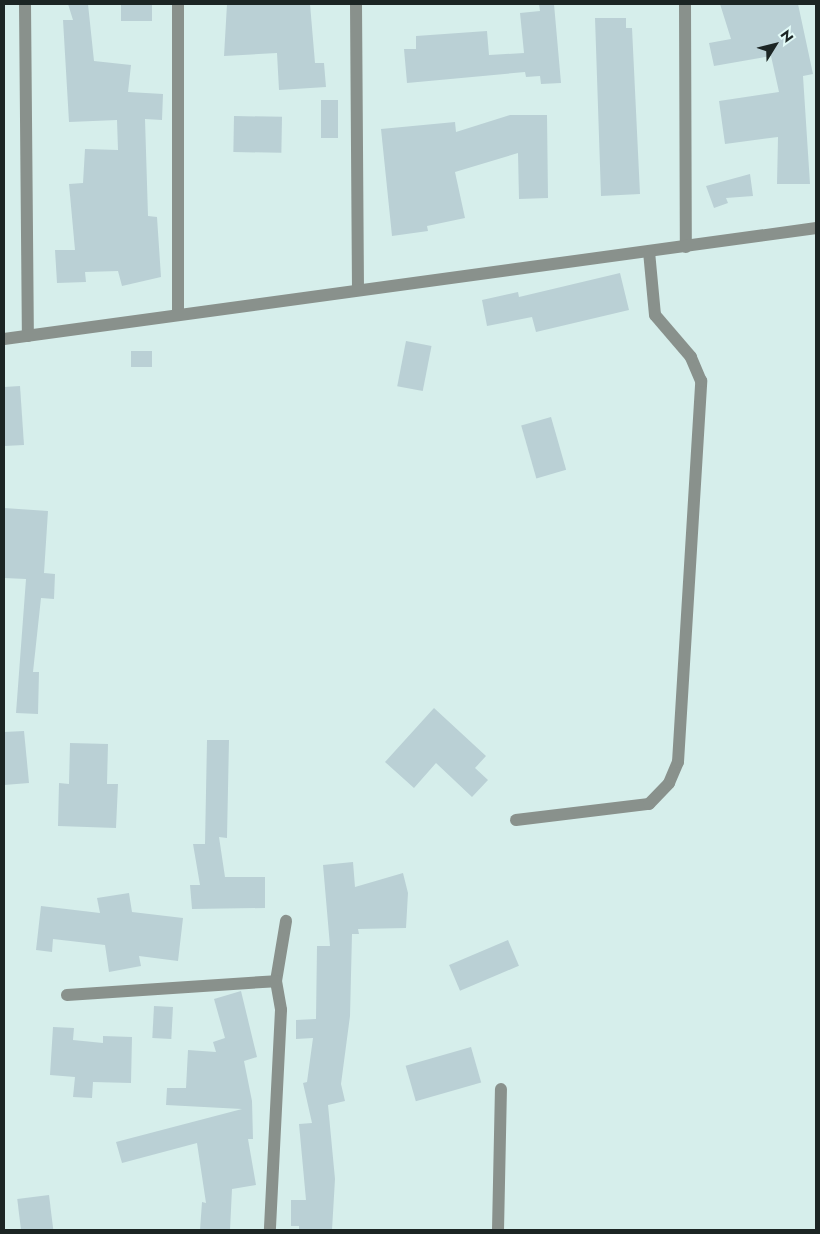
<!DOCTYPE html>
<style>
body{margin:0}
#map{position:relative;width:820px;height:1234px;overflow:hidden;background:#d6eeeb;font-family:Jost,sans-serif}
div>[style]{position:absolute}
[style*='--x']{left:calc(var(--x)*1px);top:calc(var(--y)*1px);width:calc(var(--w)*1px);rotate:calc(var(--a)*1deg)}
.building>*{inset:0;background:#bad0d5;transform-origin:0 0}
.minor>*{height:12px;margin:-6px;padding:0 6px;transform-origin:6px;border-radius:6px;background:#89918c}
span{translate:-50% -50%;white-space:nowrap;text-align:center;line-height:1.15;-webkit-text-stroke:4.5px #e3fbf8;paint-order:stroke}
.frame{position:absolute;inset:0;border:5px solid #1c2524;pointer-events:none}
.north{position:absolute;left:750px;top:20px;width:50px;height:50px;-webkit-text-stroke:4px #e3fbf8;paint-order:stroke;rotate:54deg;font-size:14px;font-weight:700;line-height:20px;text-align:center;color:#1c2524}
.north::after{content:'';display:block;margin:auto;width:18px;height:22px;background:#1c2524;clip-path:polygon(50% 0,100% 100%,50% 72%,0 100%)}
</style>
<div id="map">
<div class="building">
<div style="clip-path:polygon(68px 4px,88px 4px,94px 61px,131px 65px,128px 92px,163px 94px,162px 120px,145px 119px,148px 216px,157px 217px,161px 277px,122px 286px,118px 271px,85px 272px,86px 282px,57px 283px,55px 250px,75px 250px,69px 184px,83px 183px,85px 149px,118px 150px,117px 120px,69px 122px,63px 20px,73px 20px)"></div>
<div style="left:121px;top:4px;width:31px;height:17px"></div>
<div style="clip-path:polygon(227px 4px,310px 4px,315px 63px,324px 63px,326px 87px,279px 90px,277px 53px,224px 56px)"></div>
<div style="clip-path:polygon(539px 4px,554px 4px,561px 83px,541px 84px,540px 76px,526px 77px,525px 72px,407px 83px,404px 49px,416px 49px,416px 36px,487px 31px,489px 55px,524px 53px,520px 13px,540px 11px)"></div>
<div style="clip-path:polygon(720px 4px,798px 4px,813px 74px,803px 76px,810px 184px,777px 184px,778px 137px,725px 144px,719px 101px,779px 92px,771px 56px,714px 66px,709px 43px,731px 39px)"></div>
<div style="clip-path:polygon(595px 18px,626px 18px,626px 28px,632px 28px,640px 194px,601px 196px)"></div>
<div style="left:321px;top:100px;width:17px;height:38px"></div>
<div style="clip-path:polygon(510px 115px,547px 115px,548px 198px,519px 199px,518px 153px,455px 172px,465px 218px,427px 226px,428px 231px,392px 236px,381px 129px,455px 122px,456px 132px)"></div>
<div style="left:234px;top:116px;width:48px;height:36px;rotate:1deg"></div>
<div style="clip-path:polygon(750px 174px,753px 196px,726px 198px,728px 203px,714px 208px,706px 186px)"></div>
<div style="clip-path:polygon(620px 273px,629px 310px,536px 332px,532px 317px,487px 326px,482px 300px,518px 292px,519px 297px)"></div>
<div style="left:406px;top:341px;width:26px;height:46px;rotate:11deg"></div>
<div style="left:152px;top:351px;width:16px;height:21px;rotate:90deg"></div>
<div style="clip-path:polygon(20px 386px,24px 445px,4px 446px,4px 387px)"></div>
<div style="left:551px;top:417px;width:55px;height:31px;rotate:74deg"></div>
<div style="clip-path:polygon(4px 508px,48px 511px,44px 573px,55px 574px,54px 599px,41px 598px,33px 672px,39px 672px,38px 714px,16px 713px,26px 579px,4px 578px)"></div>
<div style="clip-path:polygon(434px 708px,486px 756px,475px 768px,488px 780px,472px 797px,436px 763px,414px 788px,385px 762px)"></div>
<div style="clip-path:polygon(24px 731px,29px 783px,4px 785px,4px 732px)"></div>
<div style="clip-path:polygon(207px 740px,229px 740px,227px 838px,219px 837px,225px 877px,265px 877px,265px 908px,192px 909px,190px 885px,200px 885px,193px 844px,205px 844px)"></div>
<div style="clip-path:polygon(70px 743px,108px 744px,107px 784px,118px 784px,116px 828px,58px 826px,59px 783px,69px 784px)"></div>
<div style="clip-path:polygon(353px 862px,355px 887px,403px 873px,408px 893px,406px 928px,358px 929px,359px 934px,352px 934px,350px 1016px,341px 1084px,345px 1101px,328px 1105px,335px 1179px,332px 1230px,299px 1230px,299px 1226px,291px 1226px,291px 1200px,306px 1200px,299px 1124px,312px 1123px,303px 1083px,307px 1082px,313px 1038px,296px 1039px,296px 1020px,316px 1019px,317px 946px,330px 946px,323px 865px)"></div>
<div style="clip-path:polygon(129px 893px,132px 912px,183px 918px,178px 961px,139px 956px,141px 966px,109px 972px,105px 945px,53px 939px,52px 952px,36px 950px,41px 906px,100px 913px,97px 898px)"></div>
<div style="left:508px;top:940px;width:28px;height:64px;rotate:67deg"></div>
<div style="clip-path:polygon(241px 991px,257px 1057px,244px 1061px,252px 1101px,253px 1139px,248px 1139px,256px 1185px,232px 1189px,230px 1230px,200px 1230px,202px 1202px,206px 1203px,197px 1143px,122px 1163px,116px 1142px,242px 1109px,166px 1105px,167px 1088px,186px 1088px,188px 1050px,216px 1052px,213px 1042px,225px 1038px,214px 999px)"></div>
<div style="left:154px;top:1006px;width:19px;height:32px;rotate:3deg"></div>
<div style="clip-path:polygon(53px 1027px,74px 1028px,73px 1040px,103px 1043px,103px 1036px,132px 1037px,131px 1083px,93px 1082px,92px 1098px,73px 1097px,75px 1077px,50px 1075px)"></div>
<div style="left:471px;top:1047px;width:37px;height:68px;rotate:74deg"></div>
<div style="left:49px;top:1195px;width:35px;height:32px;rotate:83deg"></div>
</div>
<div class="minor">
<div style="--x:25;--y:4;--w:332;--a:89.5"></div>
<div style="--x:356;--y:4;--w:286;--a:89.6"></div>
<div style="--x:685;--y:4;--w:243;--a:89.8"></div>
<div style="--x:178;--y:315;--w:311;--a:-90"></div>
<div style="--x:4;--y:339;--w:820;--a:-7.78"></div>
<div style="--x:516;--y:820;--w:134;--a:-6.9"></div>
<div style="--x:649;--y:804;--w:29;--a:-46"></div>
<div style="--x:669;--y:783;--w:23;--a:-67"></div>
<div style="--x:678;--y:762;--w:382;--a:-86.5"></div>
<div style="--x:701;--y:381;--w:26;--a:-113"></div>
<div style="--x:691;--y:357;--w:55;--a:-130.6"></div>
<div style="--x:655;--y:315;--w:63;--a:-95.4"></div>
<div style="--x:276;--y:981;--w:61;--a:-80.5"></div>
<div style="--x:67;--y:995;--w:209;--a:-3.8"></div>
<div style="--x:276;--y:981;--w:29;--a:80"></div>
<div style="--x:281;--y:1010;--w:220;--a:92.9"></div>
<div style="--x:498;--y:1230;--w:141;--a:-88.8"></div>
</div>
<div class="frame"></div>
<div class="north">N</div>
</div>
